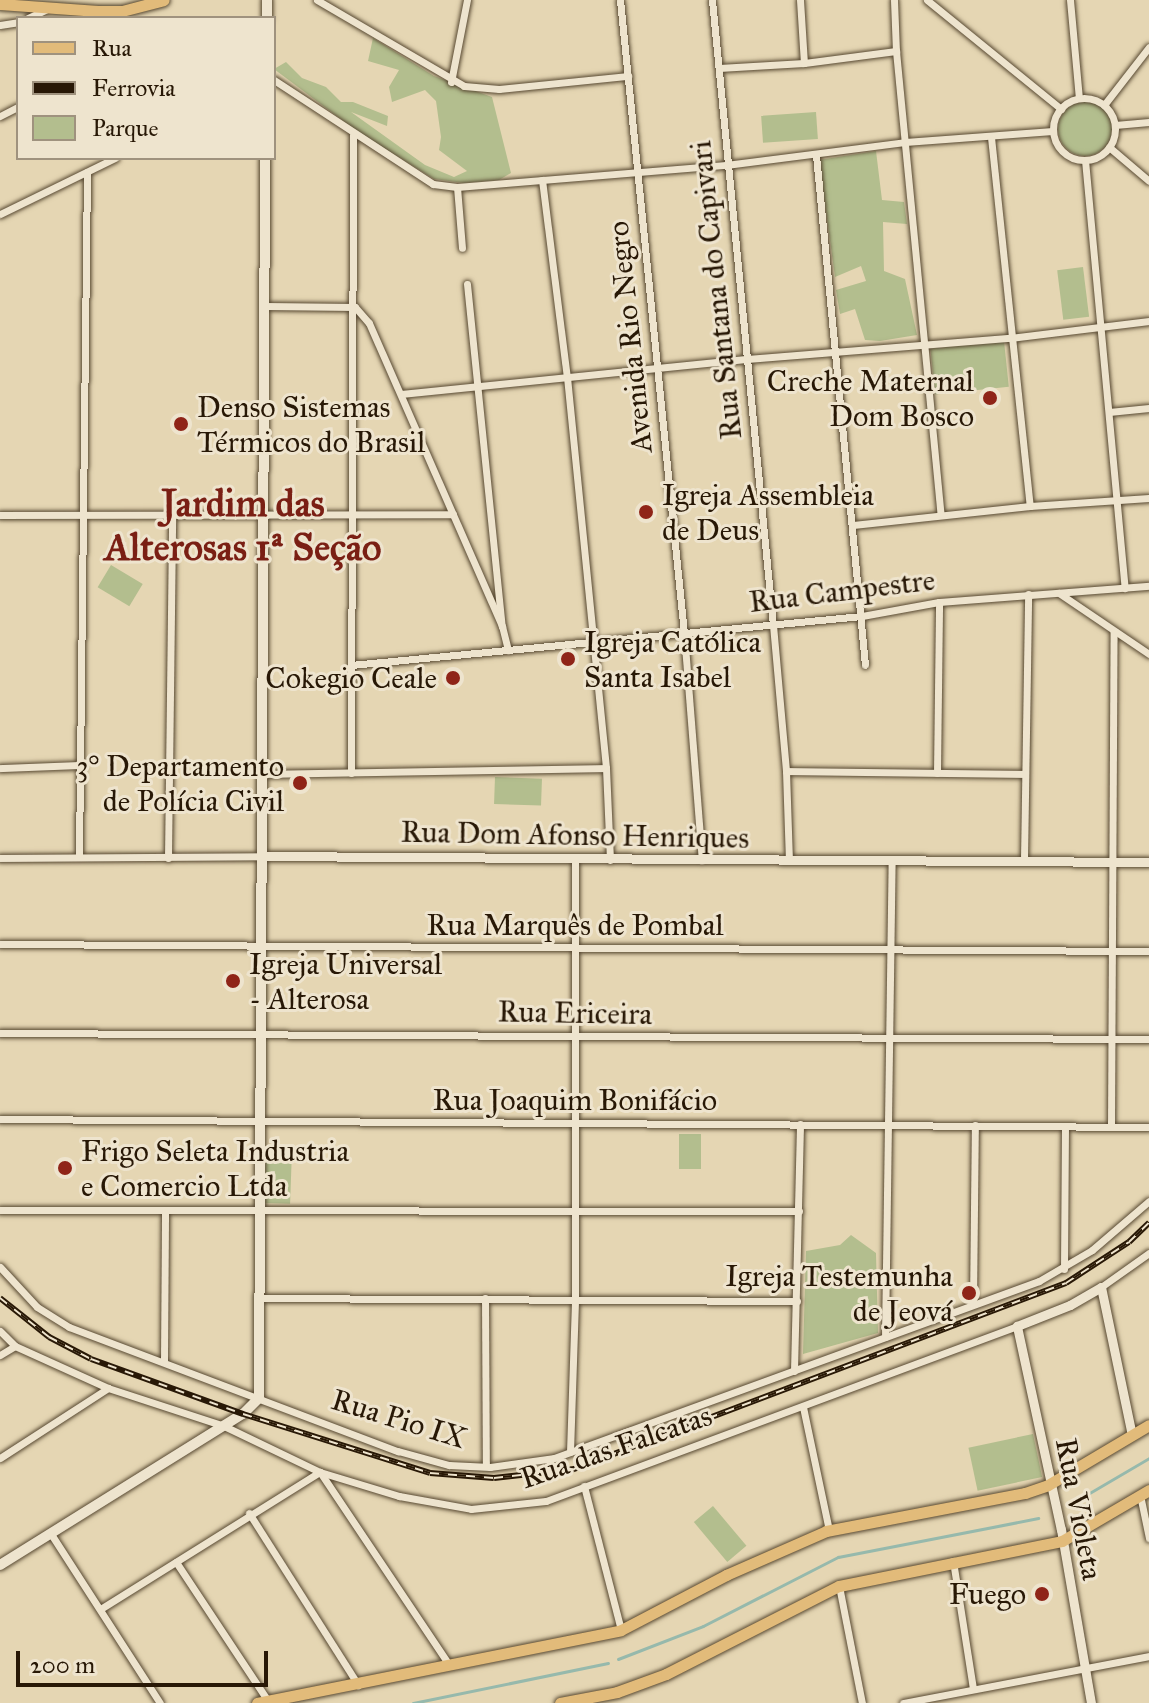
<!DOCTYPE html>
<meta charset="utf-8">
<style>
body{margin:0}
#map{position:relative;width:1149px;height:1703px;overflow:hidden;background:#e5d6b3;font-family:"IM FELL Great Primer",serif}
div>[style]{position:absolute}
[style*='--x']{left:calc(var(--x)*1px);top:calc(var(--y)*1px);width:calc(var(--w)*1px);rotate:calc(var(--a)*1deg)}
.green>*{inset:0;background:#b3be8e;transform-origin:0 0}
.round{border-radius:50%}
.stream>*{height:3px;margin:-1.5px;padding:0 1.5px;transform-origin:1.5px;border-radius:1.5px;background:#96b9ac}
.roads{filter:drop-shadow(0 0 2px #574831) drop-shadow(0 0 2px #574831)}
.minor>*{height:7px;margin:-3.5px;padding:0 3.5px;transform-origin:3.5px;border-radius:3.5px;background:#eee4ce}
.minor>.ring{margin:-3.5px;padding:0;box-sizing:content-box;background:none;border:7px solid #eee4ce;border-radius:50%}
.tertiary>*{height:9px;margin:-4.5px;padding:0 4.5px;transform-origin:4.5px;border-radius:4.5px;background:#eee4ce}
.secondary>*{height:10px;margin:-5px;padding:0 5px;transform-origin:5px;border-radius:5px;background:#eee4ce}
.primary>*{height:11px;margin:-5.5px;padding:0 5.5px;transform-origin:5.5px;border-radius:5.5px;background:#e2bb7a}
.trunk>*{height:11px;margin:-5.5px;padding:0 5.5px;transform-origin:5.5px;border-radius:5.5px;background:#e2bb7a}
.rail>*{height:6px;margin-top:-3px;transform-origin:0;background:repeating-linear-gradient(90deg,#eee4ce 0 9px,#281806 0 18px);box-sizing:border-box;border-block:2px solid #281806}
.dots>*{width:22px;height:22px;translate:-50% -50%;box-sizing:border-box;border:4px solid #eee4ce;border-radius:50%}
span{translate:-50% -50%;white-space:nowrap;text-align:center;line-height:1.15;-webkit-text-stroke:6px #eee4ce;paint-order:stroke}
.street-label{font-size:30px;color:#281806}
.poi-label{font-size:30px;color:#281806}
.right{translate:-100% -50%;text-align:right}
.left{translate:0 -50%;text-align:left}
.district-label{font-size:38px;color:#7a1f14;font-weight:700}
.legend{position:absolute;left:16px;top:16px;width:260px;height:144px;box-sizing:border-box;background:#eee4ce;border:2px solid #9f927e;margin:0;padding:10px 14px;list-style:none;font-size:24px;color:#281806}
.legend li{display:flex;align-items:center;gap:16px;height:40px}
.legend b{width:40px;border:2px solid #9f927e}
.scale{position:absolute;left:16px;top:1651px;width:252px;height:36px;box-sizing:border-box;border:4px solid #281806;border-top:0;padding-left:10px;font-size:24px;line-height:28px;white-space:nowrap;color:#281806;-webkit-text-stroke:6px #eee4ce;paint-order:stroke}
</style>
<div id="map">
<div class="green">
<div style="clip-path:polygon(373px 38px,434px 76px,492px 97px,511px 173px,499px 180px,464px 183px,434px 179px,358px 132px,274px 69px,286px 62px,302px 78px,326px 87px,341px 102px,353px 102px,388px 116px,387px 126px,351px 112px,425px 165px,454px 177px,467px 171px,439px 150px,441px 137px,436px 101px,425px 90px,392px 102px,389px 87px,399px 70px,368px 61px)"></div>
<div class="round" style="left:1058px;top:102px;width:54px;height:54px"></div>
<div style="left:816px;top:112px;width:27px;height:55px;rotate:86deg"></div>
<div style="clip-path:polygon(876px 151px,882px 200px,904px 202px,907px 224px,883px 222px,884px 271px,905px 279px,917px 335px,880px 341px,865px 340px,855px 309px,840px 314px,836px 290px,866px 281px,861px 266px,835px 277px,819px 160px)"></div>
<div style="left:1083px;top:267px;width:50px;height:26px;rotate:83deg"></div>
<div style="left:1004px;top:341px;width:46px;height:74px;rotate:84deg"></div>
<div style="left:111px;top:565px;width:37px;height:26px;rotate:31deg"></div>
<div style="left:495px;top:777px;width:47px;height:27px;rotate:2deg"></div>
<div style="left:679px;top:1134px;width:22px;height:35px"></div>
<div style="left:266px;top:1149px;width:26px;height:54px;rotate:2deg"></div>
<div style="clip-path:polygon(851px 1235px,876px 1253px,878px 1333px,803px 1354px,806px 1251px,840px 1245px)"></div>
<div style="left:1033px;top:1434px;width:44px;height:66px;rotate:78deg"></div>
<div style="left:713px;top:1506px;width:52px;height:25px;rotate:50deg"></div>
</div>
<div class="stream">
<div style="--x:1069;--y:1505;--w:93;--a:-30.4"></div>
<div style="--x:618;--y:1659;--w:91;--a:-21.2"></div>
<div style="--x:703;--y:1626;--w:152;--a:-27.1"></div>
<div style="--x:838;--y:1557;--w:204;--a:-11"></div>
<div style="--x:413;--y:1703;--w:199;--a:-11.6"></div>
</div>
<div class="roads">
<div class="minor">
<div style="--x:317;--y:0;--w:170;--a:30.3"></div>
<div style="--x:464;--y:86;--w:35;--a:5"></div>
<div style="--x:499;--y:89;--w:130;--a:-5.8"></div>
<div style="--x:620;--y:0;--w:636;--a:84.23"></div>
<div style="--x:684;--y:633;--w:228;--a:85.5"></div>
<div style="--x:712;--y:0;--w:628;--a:84.43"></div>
<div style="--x:773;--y:625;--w:147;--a:84.9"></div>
<div style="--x:786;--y:771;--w:90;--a:88.1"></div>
<div style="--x:800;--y:0;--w:63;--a:86.4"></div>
<div style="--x:894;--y:0;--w:51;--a:87.8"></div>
<div style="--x:896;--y:51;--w:466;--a:84.5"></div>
<div style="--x:927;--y:0;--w:173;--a:39.1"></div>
<div style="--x:1070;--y:0;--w:98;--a:84.8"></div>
<div style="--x:28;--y:18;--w:21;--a:-25"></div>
<div style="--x:0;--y:25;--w:18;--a:-9"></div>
<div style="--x:719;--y:68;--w:85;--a:-3.4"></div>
<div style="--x:804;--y:63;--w:93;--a:-7.4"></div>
<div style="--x:274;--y:80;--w:190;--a:33.2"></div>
<div style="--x:433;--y:184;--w:24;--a:7"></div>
<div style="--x:457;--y:187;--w:270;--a:-4.7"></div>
<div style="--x:726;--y:165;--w:180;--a:-7.3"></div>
<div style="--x:905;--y:142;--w:148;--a:-4.3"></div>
<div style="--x:451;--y:82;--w:84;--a:-79"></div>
<div class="ring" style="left:1053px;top:98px;width:55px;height:55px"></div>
<div style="--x:1104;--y:105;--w:73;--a:-52.2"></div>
<div style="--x:0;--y:116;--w:20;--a:-27"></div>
<div style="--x:1115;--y:125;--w:34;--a:-5"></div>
<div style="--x:991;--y:137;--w:371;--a:84"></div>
<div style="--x:1109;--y:147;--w:52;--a:40.4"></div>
<div style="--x:816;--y:155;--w:512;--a:84.51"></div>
<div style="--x:1085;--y:160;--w:430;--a:84.7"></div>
<div style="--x:542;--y:180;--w:199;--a:82.8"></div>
<div style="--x:567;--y:377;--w:393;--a:84.3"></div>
<div style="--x:606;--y:768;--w:92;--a:87.5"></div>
<div style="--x:457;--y:187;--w:61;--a:85.3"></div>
<div style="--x:0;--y:214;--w:128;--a:-26"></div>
<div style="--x:467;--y:284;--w:344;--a:84.2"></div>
<div style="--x:502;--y:626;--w:25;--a:76"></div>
<div style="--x:265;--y:306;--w:90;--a:0.6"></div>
<div style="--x:355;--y:307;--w:21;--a:49"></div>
<div style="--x:369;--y:323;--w:331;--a:66.3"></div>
<div style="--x:402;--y:394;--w:347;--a:-5.8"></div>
<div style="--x:747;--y:359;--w:264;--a:-4.6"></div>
<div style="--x:1010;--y:338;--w:140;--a:-7"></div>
<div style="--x:1109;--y:412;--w:40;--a:-5.7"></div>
<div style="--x:0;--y:515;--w:453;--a:-0.1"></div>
<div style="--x:853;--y:525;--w:178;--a:-6.1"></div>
<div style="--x:1030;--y:506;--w:119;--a:-3.8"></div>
<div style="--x:1059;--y:593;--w:109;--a:34.1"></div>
<div style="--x:351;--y:665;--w:513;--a:-5.48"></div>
<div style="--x:862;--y:616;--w:78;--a:-10.3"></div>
<div style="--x:939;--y:602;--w:211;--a:-4.4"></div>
<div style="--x:0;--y:768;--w:82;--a:-2.1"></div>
<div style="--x:786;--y:771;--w:239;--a:0.7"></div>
<div style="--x:351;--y:773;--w:638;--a:-89.82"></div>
<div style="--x:937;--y:773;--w:171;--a:-89.3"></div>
<div style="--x:263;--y:774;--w:343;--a:-1"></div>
<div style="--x:79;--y:855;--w:683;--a:-89.33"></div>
<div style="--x:0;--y:858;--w:263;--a:-0.4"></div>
<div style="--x:168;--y:858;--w:341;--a:-89.3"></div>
<div style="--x:1024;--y:860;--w:266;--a:-89.1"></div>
<div style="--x:0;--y:944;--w:1149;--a:0.35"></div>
<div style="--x:0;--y:1033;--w:1149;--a:0.3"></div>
<div style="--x:0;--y:1119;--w:1149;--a:0.4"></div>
<div style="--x:1111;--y:1126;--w:494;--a:-89.7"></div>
<div style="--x:0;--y:1210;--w:799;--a:0.07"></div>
<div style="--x:0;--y:1267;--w:54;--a:47.2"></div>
<div style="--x:37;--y:1307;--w:38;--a:32"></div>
<div style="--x:69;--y:1327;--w:352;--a:20.7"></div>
<div style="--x:398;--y:1451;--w:53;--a:15.4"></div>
<div style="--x:449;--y:1465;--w:41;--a:2.8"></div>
<div style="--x:490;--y:1467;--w:65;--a:-8"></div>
<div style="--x:554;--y:1458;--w:516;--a:-20.05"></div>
<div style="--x:1039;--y:1281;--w:61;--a:-30.3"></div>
<div style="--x:1092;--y:1250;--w:75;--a:-40.7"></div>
<div style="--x:1064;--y:1269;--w:143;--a:-89.6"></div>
<div style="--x:1101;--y:1287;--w:59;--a:-35.3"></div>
<div style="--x:258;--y:1298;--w:539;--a:0.32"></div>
<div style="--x:485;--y:1298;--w:168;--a:89.7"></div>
<div style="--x:973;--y:1304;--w:179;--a:-89.4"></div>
<div style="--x:0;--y:1331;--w:21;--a:45"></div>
<div style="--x:15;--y:1346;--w:102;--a:24.3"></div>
<div style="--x:108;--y:1388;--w:122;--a:18.1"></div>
<div style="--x:224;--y:1426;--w:106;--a:25.6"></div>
<div style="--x:320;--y:1472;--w:83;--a:16.9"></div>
<div style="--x:399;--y:1496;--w:73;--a:10.2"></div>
<div style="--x:471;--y:1509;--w:75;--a:-6.1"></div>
<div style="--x:546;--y:1501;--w:502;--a:-20.38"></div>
<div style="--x:885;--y:1337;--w:475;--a:-89.2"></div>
<div style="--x:0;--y:1355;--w:17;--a:-31"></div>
<div style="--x:164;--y:1361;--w:151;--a:-89.6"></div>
<div style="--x:794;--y:1371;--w:247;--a:-88.6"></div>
<div style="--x:803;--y:1407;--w:126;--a:78.1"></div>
<div style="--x:570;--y:1452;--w:152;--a:-88.1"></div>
<div style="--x:575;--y:1300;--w:441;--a:-90"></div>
<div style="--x:0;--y:1458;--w:129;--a:-32.9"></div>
<div style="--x:584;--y:1486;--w:149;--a:75.6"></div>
<div style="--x:1140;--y:1495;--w:44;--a:78.2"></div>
<div style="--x:249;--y:1513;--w:204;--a:57.6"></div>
<div style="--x:51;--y:1534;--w:201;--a:57.2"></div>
<div style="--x:953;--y:1561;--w:129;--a:81.1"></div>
<div style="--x:176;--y:1562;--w:167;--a:56.5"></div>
<div style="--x:839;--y:1586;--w:119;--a:78.9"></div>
<div style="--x:102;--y:1608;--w:257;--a:-32"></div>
<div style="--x:320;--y:1472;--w:232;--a:56.2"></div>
<div style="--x:903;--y:1703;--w:250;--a:-10.8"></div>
</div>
<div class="tertiary">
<div style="--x:263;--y:856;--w:886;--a:0.39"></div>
<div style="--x:1091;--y:1703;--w:176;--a:-99.8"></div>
<div style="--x:1061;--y:1530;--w:209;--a:-102.2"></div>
<div style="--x:1017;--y:1326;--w:57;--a:-21.6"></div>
<div style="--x:1070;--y:1305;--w:36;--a:-30"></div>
<div style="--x:1101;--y:1287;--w:151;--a:78.2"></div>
</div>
<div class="secondary">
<div style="--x:267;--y:18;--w:18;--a:-90"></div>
<div style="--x:0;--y:1565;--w:286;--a:-31.9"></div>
<div style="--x:243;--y:1414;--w:23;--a:-45"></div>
<div style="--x:259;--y:1398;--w:1240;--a:-89.72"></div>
</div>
<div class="primary">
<div style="--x:257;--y:1703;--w:371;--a:-11.3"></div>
<div style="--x:621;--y:1630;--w:119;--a:-27.6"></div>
<div style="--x:726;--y:1575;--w:109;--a:-23.7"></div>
<div style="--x:826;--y:1531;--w:203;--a:-10.8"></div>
<div style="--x:1025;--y:1493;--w:24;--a:-19"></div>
<div style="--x:1048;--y:1485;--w:117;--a:-30.7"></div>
<div style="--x:560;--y:1703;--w:58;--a:-10.9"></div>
<div style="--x:617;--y:1692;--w:52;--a:-20.2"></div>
<div style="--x:666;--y:1674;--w:194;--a:-27"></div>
<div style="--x:839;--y:1586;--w:227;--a:-11.4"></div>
<div style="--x:1062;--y:1541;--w:101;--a:-30.4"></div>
</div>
<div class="trunk">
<div style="--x:0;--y:4;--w:98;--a:4.1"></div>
<div style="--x:98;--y:11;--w:24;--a:0"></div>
<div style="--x:122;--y:11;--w:43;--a:-14.7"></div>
</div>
</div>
<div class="rail">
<div style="--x:0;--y:1298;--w:63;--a:38.5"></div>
<div style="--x:49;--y:1337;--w:47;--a:27.6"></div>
<div style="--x:91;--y:1359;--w:162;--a:19.9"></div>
<div style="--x:243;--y:1414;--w:196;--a:17.5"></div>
<div style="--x:430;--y:1473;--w:64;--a:4.5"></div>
<div style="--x:494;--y:1478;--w:81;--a:-6.4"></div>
<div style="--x:574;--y:1469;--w:526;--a:-20.71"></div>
<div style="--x:1066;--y:1283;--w:75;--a:-33.1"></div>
<div style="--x:1129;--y:1242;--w:28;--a:-44"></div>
</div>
<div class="dots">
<div style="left:990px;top:398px;background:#8f2418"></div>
<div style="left:181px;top:424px;background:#8f2418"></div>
<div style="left:646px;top:512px;background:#8f2418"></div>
<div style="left:568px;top:659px;background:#8f2418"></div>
<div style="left:453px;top:678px;background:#8f2418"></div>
<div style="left:300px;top:783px;background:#8f2418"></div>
<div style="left:233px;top:981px;background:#8f2418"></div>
<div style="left:65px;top:1168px;background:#8f2418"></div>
<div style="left:969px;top:1293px;background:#8f2418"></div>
<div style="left:1042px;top:1594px;background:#8f2418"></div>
</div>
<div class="street-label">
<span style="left:716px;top:290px;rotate:-96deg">Rua Santana do Capivari</span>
<span style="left:630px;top:337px;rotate:-96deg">Avenida Rio Negro</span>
<span style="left:842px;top:591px;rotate:-7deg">Rua Campestre</span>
<span style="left:575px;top:835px;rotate:1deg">Rua Dom Afonso Henriques</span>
<span style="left:575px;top:925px">Rua Marquês de Pombal</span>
<span style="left:575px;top:1013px;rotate:1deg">Rua Ericeira</span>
<span style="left:575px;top:1100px">Rua Joaquim Bonifácio</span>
<span style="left:399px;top:1419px;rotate:17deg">Rua Pio IX</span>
<span style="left:616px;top:1447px;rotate:-19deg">Rua das Falcatas</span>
<span style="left:1079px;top:1509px;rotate:79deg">Rua Violeta</span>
</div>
<div class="poi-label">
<span class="right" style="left:974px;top:398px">Creche Maternal<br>Dom Bosco</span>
<span class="left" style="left:197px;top:424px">Denso Sistemas<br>Térmicos do Brasil</span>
<span class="left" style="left:662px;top:512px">Igreja Assembleia<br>de Deus</span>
<span class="left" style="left:584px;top:659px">Igreja Católica<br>Santa Isabel</span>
<span class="right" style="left:437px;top:678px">Cokegio Ceale</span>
<span class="right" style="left:284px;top:783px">3° Departamento<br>de Polícia Civil</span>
<span class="left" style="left:249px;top:981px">Igreja Universal<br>- Alterosa</span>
<span class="left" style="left:81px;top:1168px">Frigo Seleta Industria<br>e Comercio Ltda</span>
<span class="right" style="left:953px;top:1293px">Igreja Testemunha<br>de Jeová</span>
<span class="right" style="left:1026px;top:1594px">Fuego</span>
</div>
<div class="district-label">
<span style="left:243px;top:526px">Jardim das<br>Alterosas 1ª Seção</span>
</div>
<ul class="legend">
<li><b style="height:10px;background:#e2bb7a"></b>Rua</li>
<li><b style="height:10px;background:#281806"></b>Ferrovia</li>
<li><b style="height:22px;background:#b3be8e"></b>Parque</li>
</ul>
<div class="scale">200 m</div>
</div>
